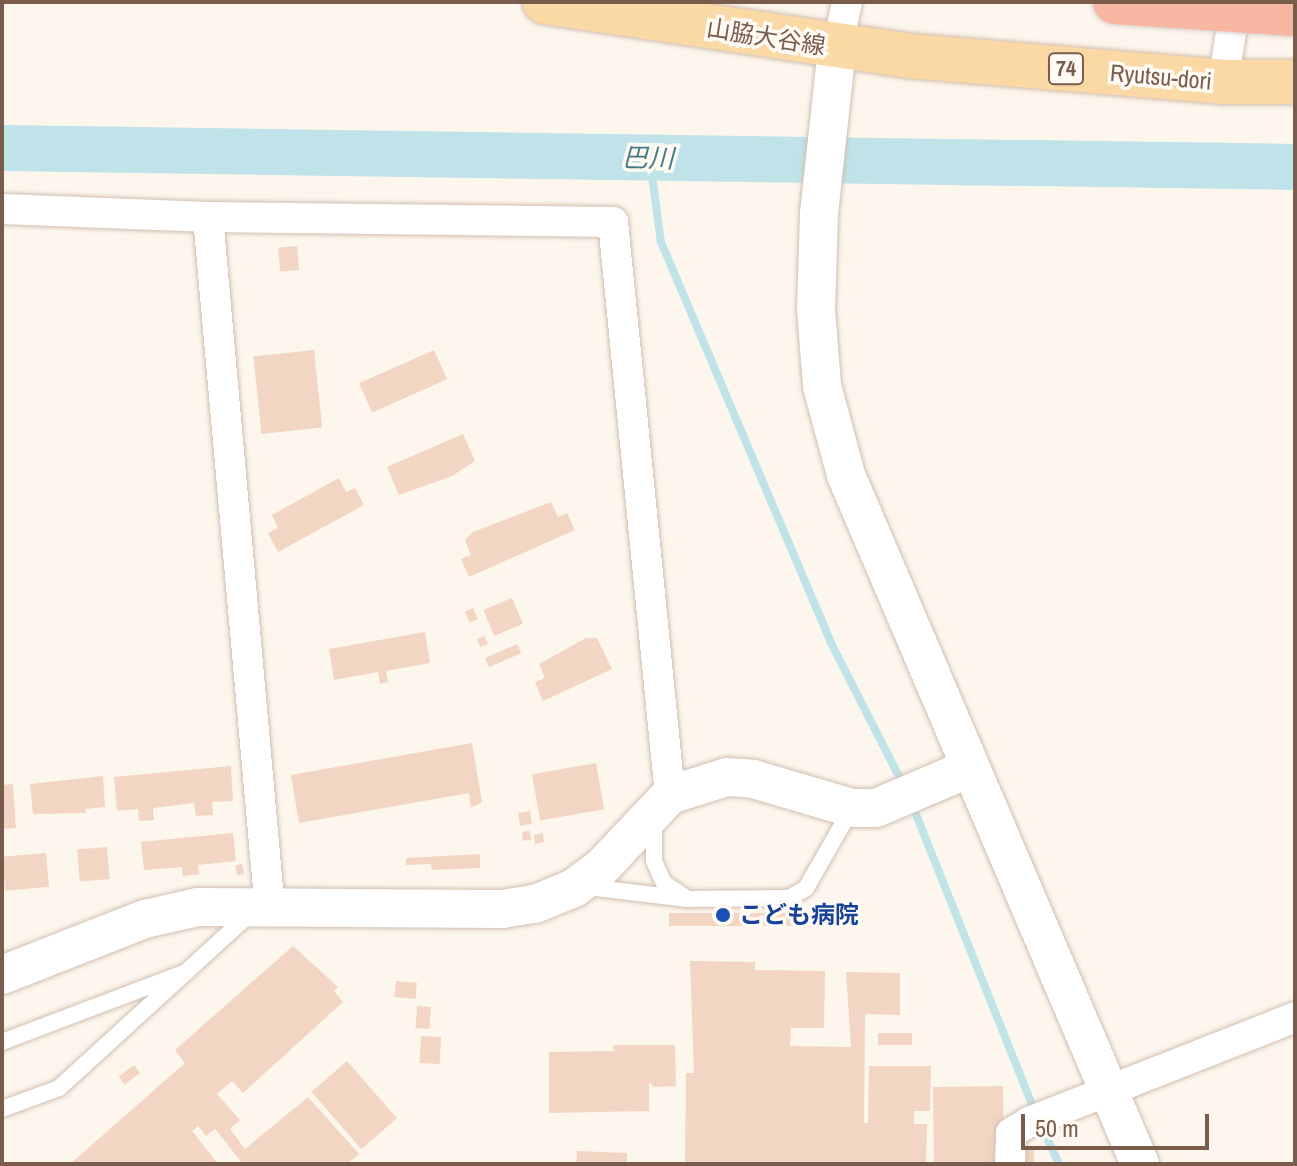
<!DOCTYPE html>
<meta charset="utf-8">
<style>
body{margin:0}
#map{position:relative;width:1297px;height:1166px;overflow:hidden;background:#fdf6ec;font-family:"Archivo Narrow","Noto Sans JP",sans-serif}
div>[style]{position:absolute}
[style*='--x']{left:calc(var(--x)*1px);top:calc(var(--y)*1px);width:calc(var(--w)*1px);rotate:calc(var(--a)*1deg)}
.stream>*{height:8px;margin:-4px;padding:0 4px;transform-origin:4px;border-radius:4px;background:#bfe3e8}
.river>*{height:46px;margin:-23px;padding:0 23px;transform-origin:23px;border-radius:23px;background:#bfe3e8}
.building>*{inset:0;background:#f3d5c3;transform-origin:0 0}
.roads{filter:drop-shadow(0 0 2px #d1beb0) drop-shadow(0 0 2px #d1beb0)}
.service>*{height:16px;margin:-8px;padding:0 8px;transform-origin:8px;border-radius:8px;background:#fff}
.minor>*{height:30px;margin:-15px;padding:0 15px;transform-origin:15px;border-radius:15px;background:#fff}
.tertiary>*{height:38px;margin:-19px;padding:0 19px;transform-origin:19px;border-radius:19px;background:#fff}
.primary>*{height:44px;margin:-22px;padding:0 22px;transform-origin:22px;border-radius:22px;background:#fbd9a5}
.bridges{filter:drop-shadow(0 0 2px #dad1cd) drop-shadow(0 0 2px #dad1cd)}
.motorway-bridge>*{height:44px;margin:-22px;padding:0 22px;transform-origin:22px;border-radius:22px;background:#f7b7a3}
.dots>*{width:22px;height:22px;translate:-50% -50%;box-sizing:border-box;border:4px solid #fffaf3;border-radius:50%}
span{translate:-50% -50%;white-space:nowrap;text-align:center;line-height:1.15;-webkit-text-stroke:7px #fffaf3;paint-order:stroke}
.shield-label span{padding:2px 6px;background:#fffaf3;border:2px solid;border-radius:6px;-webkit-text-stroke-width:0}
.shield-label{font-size:22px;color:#7a5c4d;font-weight:700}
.street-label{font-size:24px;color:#7a5c4d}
.transit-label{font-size:24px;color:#164399;font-weight:700}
.left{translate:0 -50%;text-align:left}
.water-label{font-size:26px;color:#437c86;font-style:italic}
.frame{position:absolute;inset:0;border:4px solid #7a5c4d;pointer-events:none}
.scale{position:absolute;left:1021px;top:1114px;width:188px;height:36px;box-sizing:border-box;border:4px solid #7a5c4d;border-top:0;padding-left:10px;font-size:24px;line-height:28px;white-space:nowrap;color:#7a5c4d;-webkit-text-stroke:6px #fffaf3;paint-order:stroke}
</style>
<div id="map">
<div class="stream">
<div style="--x:650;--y:160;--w:83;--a:82.4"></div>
<div style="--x:661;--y:242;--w:436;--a:67"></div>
<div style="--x:831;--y:643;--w:161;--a:63"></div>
<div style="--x:911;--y:802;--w:334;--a:68.2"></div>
<div style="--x:1041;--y:1125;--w:43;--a:65.2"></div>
</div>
<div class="river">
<div style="--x:2;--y:148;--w:1293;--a:0.84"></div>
</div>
<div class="building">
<div style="left:297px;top:246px;width:24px;height:19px;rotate:85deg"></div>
<div style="left:314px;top:350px;width:78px;height:61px;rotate:84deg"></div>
<div style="left:434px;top:350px;width:32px;height:82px;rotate:66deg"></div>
<div style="clip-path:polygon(463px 434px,475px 461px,452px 476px,399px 495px,387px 467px)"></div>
<div style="clip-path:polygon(339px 478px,346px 492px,355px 488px,364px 505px,278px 552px,268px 533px,278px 528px,272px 515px)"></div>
<div style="clip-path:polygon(551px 502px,558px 517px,567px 513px,575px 530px,469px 577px,461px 559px,471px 555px,465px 540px,473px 532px)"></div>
<div style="left:512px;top:598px;width:28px;height:31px;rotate:67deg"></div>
<div style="left:473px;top:608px;width:12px;height:9px;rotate:66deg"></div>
<div style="clip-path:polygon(425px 632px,430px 663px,386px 671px,388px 682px,380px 684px,378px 672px,334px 680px,329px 649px)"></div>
<div style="clip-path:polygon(484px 636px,488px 644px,480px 647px,477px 639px)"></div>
<div style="clip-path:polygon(586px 638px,597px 638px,612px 669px,543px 701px,535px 682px,545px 678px,539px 664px)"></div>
<div style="left:517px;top:644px;width:10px;height:35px;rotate:66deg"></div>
<div style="clip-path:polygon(472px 743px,482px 802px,475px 806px,471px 807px,469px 793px,299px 823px,291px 775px)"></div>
<div style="left:596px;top:763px;width:47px;height:65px;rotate:80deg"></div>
<div style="clip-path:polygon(231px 766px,233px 801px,212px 802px,213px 815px,196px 816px,194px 803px,153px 808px,154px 820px,139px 821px,138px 809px,117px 811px,114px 777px)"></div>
<div style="clip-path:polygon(103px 776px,105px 807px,85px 809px,86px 813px,33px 814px,30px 784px)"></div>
<div style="clip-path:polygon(13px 784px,16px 828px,2px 829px,2px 785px)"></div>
<div style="left:530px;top:811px;width:13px;height:12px;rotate:81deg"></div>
<div style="left:530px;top:831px;width:9px;height:8px;rotate:84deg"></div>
<div style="clip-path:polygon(233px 833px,236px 861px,198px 865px,199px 874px,183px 876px,182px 867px,144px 870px,141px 842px)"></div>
<div style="clip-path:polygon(543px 833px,544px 842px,535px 844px,534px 835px)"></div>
<div style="left:107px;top:847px;width:32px;height:30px;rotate:85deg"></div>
<div style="left:46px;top:853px;width:34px;height:44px;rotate:85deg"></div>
<div style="clip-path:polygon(480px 854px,480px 868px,432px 870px,431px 864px,406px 865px,406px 858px)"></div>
<div style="left:242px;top:864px;width:10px;height:7px;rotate:79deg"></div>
<div style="left:669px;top:913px;width:128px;height:13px"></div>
<div style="clip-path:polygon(293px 946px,338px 987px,334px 991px,343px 1002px,243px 1093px,232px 1081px,217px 1094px,240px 1120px,230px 1129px,245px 1149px,308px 1097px,359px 1154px,347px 1164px,243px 1164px,215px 1129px,206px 1136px,198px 1126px,192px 1131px,218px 1164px,70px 1164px,185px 1063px,175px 1050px)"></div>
<div style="clip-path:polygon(690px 961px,755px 962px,755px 970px,825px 971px,824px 1028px,791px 1028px,790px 1046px,851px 1047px,846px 972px,900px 973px,900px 1015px,865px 1014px,864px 1123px,868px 1123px,869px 1066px,931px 1066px,930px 1111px,914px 1111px,914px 1124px,927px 1124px,926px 1164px,685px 1164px,686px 1073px,694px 1073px)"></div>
<div style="left:396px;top:981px;width:21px;height:16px;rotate:5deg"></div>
<div style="left:417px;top:1006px;width:14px;height:22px;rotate:4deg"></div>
<div style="left:878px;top:1033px;width:34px;height:12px"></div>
<div style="left:421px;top:1036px;width:20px;height:27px;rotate:3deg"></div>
<div style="clip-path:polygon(613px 1045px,675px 1045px,676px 1086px,654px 1087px,649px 1082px,649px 1111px,549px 1113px,549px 1052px,614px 1051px)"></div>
<div style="left:347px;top:1061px;width:76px;height:47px;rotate:49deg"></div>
<div style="left:134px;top:1065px;width:10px;height:19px;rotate:53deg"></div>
<div style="clip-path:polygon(1003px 1086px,1004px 1151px,1034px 1150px,1034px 1164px,934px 1164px,933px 1087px)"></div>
<div style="clip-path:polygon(577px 1151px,627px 1153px,627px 1164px,576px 1164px)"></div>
</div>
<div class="roads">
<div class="service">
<div style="--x:654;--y:824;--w:37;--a:90"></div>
<div style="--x:654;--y:861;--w:24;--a:66"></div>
<div style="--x:664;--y:883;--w:27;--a:34"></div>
<div style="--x:588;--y:887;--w:100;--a:6.9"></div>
<div style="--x:687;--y:899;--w:102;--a:-0.6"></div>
<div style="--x:789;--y:898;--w:20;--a:-30"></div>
<div style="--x:806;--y:888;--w:92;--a:-60.1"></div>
<div style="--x:2;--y:1042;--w:197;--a:-20.8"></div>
<div style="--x:2;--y:1109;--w:61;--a:-20.2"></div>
<div style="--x:59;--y:1088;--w:264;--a:-42.4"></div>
</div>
<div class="minor">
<div style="--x:837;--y:48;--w:47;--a:-77.7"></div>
<div style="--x:1223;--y:82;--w:81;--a:-80.8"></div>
<div style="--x:2;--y:209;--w:206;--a:2.2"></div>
<div style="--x:208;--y:217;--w:405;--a:0.7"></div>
<div style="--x:613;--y:222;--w:576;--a:84.32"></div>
<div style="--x:208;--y:217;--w:697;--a:84.89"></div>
<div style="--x:1010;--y:1164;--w:31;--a:-88"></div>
<div style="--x:1011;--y:1133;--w:21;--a:-31"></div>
<div style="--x:1029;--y:1122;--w:286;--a:-21.5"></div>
</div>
<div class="tertiary">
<div style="--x:837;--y:48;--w:167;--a:96.2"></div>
<div style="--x:819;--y:214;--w:95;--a:91.8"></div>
<div style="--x:816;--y:309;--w:77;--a:85.5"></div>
<div style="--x:822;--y:386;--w:92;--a:74.9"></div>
<div style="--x:846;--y:475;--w:749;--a:66.89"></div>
<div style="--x:2;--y:975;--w:154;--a:-21.4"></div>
<div style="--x:145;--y:919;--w:54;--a:-12.8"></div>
<div style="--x:198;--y:907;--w:304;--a:0.4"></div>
<div style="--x:502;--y:909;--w:33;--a:-9"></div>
<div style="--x:535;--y:904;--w:42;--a:-22.3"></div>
<div style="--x:574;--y:888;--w:36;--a:-37"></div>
<div style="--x:603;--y:866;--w:98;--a:-46.7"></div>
<div style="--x:670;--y:795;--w:60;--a:-17.5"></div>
<div style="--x:727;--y:777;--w:26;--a:4"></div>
<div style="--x:753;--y:779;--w:103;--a:16.3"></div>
<div style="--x:852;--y:808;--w:24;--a:0"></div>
<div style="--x:876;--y:808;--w:102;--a:-23.1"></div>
</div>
<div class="primary">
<div style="--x:545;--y:2;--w:369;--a:8.4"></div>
<div style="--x:910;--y:56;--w:314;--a:4.7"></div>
<div style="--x:1223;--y:82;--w:72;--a:0"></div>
</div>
</div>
<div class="bridges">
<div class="motorway-bridge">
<div style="--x:1115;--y:2;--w:180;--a:3.8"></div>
</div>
</div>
<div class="dots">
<div style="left:723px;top:915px;background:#1a4fb4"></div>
</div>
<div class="shield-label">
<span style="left:1066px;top:69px">74</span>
</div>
<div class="street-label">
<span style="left:766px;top:37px;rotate:9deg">山脇大谷線</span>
<span style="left:1161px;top:77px;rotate:5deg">Ryutsu-dori</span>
</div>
<div class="transit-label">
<span class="left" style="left:739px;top:915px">こども病院</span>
</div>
<div class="water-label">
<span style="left:648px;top:158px;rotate:1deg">巴川</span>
</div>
<div class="frame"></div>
<div class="scale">50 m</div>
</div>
